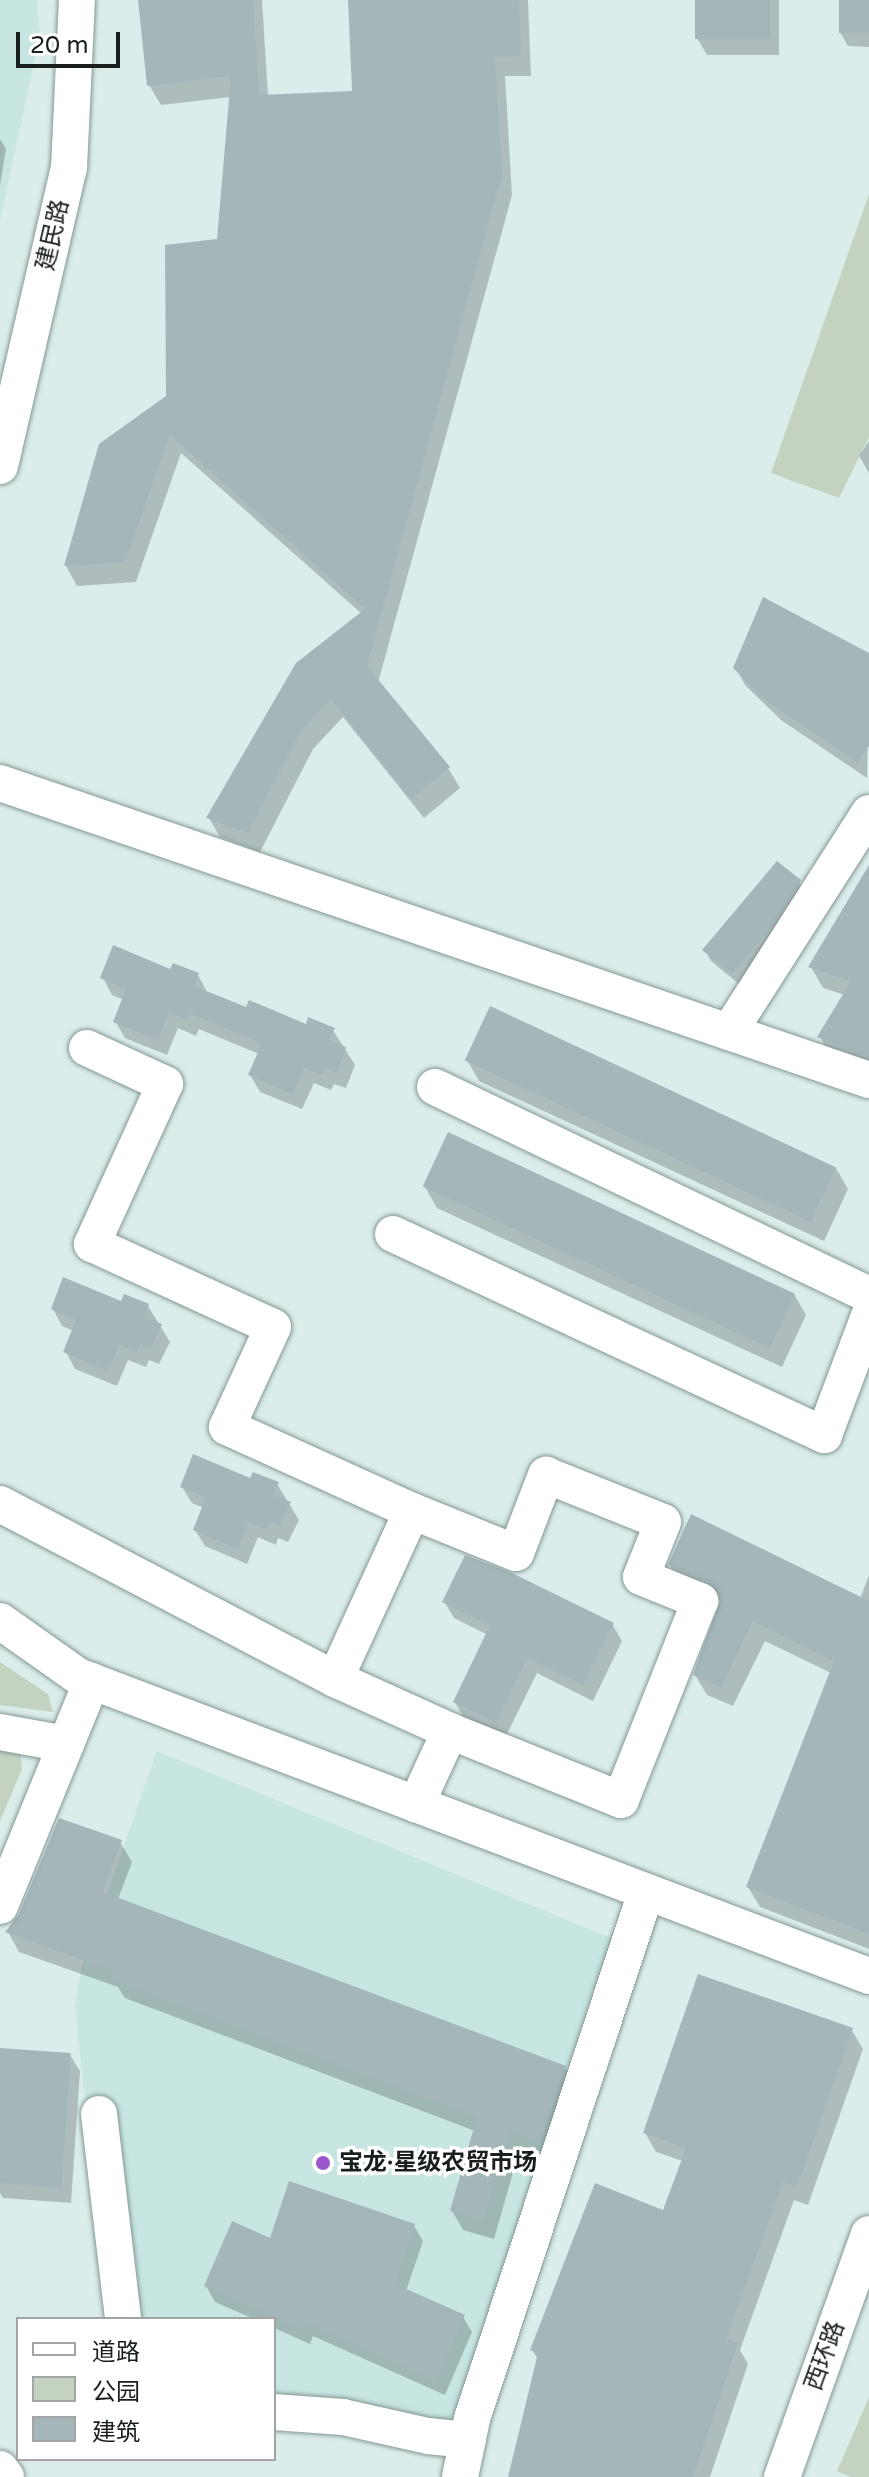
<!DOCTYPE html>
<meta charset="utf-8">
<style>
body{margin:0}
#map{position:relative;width:869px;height:2477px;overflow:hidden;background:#daedeb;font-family:"Varela Round","Noto Sans SC",sans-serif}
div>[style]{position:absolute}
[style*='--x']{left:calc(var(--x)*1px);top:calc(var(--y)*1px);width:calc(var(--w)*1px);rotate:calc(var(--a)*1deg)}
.built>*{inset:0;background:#c7e5e1}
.green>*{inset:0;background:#c4d3c0}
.shadow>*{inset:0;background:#0003}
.building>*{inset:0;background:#a4b6ba;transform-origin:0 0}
.roads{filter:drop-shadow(0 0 2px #849794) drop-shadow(0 0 2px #849794)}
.minor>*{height:36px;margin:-18px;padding:0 18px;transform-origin:18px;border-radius:18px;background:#fff}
.dots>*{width:22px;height:22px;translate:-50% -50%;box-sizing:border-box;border:4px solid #fff;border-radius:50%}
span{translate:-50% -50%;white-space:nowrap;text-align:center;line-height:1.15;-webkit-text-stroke:7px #fff;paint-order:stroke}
.street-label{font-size:24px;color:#181f1e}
.poi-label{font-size:24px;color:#181f1e;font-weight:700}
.left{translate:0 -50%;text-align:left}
.legend{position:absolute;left:16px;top:2317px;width:260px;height:144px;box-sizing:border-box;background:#fff;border:2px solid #a3a5a5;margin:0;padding:10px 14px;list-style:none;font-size:24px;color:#181f1e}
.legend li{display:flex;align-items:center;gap:16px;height:40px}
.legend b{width:40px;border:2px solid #a3a5a5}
.scale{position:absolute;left:16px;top:32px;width:104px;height:36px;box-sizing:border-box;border:4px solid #181f1e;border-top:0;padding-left:10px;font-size:24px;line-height:28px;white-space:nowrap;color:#181f1e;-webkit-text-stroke:6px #fff;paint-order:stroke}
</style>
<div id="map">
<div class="built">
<div style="clip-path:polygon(0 0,37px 0,40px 35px,0 220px)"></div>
<div style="clip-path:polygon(157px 1751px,625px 1944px,466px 2437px,274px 2424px,274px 2319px,108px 2319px,75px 2007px,81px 1968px)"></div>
</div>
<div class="green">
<div style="clip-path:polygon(869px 194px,869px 437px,839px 498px,771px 473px)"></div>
<div style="clip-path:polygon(0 1662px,48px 1694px,53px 1712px,0 1705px)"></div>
<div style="clip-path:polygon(0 1746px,20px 1750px,22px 1769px,0 1821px)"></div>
<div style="clip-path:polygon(869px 2397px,869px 2477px,851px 2477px,837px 2471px)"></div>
</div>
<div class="shadow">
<div style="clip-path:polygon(140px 0,262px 0,268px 96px,354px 93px,350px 0,528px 0,531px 76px,505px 76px,512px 195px,378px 683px,448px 768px,460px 788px,424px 818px,343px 717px,313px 749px,260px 852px,220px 837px,209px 818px,362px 614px,181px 453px,136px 582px,77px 586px,66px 566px,168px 397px,219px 241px,231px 97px,161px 105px,149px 85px)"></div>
<div style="clip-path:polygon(697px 0,779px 0,779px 55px,707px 55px,697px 38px)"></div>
<div style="clip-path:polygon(841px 0,869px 0,869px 47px,848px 46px,840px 32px)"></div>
<div style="clip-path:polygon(0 139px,6px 149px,0 186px)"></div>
<div style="clip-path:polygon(869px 441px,869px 473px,859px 456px)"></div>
<div style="clip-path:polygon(869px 656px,867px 778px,781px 720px,745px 685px,736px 668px)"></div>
<div style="clip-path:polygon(869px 869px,869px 1073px,832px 1058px,820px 1037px,845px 995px,823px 988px,811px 967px)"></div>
<div style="clip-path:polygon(799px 882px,806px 893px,739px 984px,711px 961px,705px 950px)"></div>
<div style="clip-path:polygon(171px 972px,198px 975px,207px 992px,247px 1010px,307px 1027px,333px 1030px,355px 1065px,346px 1088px,334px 1084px,331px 1090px,314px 1083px,302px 1109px,260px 1092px,250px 1075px,259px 1054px,199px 1029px,196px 1036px,178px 1028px,167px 1055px,125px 1038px,115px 1021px,124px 1000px,112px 995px,103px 978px)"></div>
<div style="clip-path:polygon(467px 1060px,836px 1168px,848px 1189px,824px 1241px,479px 1081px)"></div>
<div style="clip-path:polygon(425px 1187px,794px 1294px,806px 1315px,782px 1367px,437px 1208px)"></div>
<div style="clip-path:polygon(122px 1303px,148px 1306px,170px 1342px,159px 1364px,149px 1360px,146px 1367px,128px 1360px,117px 1386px,75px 1369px,66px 1352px,74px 1331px,62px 1326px,53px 1309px)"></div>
<div style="clip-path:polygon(251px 1481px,277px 1484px,299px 1520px,288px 1542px,278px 1538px,276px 1545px,258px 1537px,247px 1564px,205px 1546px,195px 1530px,204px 1508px,192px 1503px,182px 1487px)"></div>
<div style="clip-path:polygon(670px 1565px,860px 1599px,869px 1575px,869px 1949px,760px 1907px,748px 1887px,831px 1673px,765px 1641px,733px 1706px,707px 1695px,695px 1675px,722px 1602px,682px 1586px)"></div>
<div style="clip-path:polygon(444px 1601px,612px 1624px,622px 1641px,593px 1701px,537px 1673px,505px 1738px,464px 1719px,455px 1702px,488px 1635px,454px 1618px)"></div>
<div style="clip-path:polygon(120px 1842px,132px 1862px,118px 1899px,565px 2068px,576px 2088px,552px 2160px,520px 2148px,494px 2239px,463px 2230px,452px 2211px,475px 2131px,125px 1998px,118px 1987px,19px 1952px,8px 1932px)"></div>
<div style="clip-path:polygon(851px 2029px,863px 2049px,808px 2205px,794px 2200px,740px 2350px,748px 2364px,710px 2477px,510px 2477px,539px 2361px,532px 2350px,664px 2213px,683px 2161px,656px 2152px,645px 2133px)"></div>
<div style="clip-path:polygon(70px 2055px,80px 2071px,71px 2203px,3px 2198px,0 2193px,0 2078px)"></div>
<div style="clip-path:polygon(414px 2226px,423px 2241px,406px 2291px,463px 2317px,472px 2332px,445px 2395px,313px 2336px,310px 2344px,274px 2328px,274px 2319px,254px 2319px,215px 2302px,206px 2286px,272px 2240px)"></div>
</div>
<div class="building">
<div style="clip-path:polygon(138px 0,253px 0,259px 95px,352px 91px,348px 0,519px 0,521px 56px,495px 57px,502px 174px,367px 666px,450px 767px,411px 799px,331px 699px,302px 729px,248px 833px,206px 818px,296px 663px,365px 609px,170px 435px,125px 562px,64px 566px,99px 444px,166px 396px,165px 245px,217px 239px,231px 76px,147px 86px)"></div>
<div style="left:695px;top:0;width:75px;height:39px"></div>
<div style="left:839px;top:0;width:30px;height:33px"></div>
<div style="clip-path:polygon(763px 597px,869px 653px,869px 746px,857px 762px,769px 703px,733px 668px)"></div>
<div style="clip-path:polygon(777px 861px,801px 880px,772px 926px,732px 974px,702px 950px)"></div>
<div style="clip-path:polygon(869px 865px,869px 1057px,817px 1037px,851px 981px,808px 967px)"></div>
<div style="clip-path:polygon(113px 945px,170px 969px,173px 963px,199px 973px,194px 986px,246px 1007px,249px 1000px,306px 1024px,308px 1017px,335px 1028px,329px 1040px,346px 1047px,337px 1073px,325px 1068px,322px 1075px,304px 1068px,293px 1094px,248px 1075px,262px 1043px,189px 1013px,187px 1020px,169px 1013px,158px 1040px,113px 1022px,126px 989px,100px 978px)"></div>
<div style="left:490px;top:1006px;width:382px;height:60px;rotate:25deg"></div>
<div style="left:448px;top:1132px;width:383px;height:60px;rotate:25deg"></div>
<div style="clip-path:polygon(63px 1277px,121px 1301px,124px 1294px,149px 1304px,144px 1317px,162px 1324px,150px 1349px,140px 1345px,137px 1352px,119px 1345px,108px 1371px,63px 1352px,76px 1320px,51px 1309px)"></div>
<div style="clip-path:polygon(193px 1454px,250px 1478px,253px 1472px,279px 1482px,274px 1495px,291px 1502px,279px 1526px,269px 1522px,266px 1529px,248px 1522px,238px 1549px,193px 1530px,206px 1497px,180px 1487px)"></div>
<div style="clip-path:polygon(691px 1514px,869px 1601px,869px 1934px,746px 1887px,834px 1661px,753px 1621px,721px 1687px,693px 1675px,721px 1599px,709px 1582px,668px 1565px)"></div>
<div style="clip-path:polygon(465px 1555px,512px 1573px,614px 1623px,583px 1685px,528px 1658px,496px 1723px,453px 1702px,490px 1625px,442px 1602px)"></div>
<div style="clip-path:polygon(59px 1818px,122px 1840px,103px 1892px,566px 2066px,541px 2142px,510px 2130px,483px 2220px,450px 2211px,477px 2117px,111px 1979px,114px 1971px,5px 1932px,19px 1914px)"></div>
<div style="clip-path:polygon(698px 1974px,853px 2028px,797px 2187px,783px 2182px,726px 2339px,738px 2343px,693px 2477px,508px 2477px,538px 2353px,530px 2350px,595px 2183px,663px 2210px,686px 2148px,643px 2133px)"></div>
<div style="left:0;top:2048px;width:71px;height:135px;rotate:4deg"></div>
<div style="clip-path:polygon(289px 2181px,415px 2224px,395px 2284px,465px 2315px,436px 2381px,305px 2322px,301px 2329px,204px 2286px,232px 2221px,270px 2238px)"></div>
</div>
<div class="roads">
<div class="minor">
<div style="--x:0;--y:466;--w:306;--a:-77"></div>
<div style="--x:69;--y:168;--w:168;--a:-87.3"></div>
<div style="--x:0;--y:783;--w:918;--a:18.87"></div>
<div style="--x:729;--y:1032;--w:260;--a:-57.4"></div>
<div style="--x:87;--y:1048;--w:86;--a:24.8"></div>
<div style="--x:165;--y:1084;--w:176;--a:114.5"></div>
<div style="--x:92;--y:1244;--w:199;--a:24.6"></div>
<div style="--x:273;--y:1327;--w:110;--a:114.7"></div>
<div style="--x:227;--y:1427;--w:203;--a:24.4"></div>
<div style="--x:412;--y:1511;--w:185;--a:114.6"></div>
<div style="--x:335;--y:1679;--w:126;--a:24.3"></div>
<div style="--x:450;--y:1731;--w:81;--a:114.7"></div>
<div style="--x:435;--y:1087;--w:481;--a:25.6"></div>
<div style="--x:393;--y:1234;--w:476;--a:25"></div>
<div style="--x:824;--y:1435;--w:127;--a:-69.3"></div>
<div style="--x:0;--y:1504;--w:378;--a:27.6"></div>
<div style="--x:412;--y:1511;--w:112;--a:22"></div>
<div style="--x:516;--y:1553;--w:84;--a:-69"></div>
<div style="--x:546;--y:1475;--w:126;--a:21.9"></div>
<div style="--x:663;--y:1522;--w:59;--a:111.8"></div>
<div style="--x:641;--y:1577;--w:64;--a:22.1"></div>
<div style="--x:700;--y:1601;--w:214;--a:111.7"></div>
<div style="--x:621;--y:1800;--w:184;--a:-158"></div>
<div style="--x:0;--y:1621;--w:95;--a:35.2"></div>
<div style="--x:78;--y:1676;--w:846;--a:20.77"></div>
<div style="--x:0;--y:1732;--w:67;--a:10.3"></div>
<div style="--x:0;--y:1906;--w:243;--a:-67.8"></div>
<div style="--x:99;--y:2114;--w:206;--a:83.3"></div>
<div style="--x:274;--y:2412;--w:69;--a:4.1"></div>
<div style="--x:343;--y:2417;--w:87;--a:12.6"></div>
<div style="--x:428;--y:2436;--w:40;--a:5.7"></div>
<div style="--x:0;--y:2469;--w:10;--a:53"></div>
<div style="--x:460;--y:2477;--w:59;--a:-78.3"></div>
<div style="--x:472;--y:2419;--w:555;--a:-71.73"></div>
<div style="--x:782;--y:2477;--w:258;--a:-70.3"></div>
</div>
</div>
<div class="dots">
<div style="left:323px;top:2163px;background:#9956cb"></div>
</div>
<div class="street-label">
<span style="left:53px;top:235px;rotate:-77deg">建民路</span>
<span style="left:825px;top:2356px;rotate:-70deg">西环路</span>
</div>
<div class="poi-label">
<span class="left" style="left:339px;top:2163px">宝龙·星级农贸市场</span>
</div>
<ul class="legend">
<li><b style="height:10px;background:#fff"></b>道路</li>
<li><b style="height:22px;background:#c4d3c0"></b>公园</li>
<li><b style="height:22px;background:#a4b6ba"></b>建筑</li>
</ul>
<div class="scale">20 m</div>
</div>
